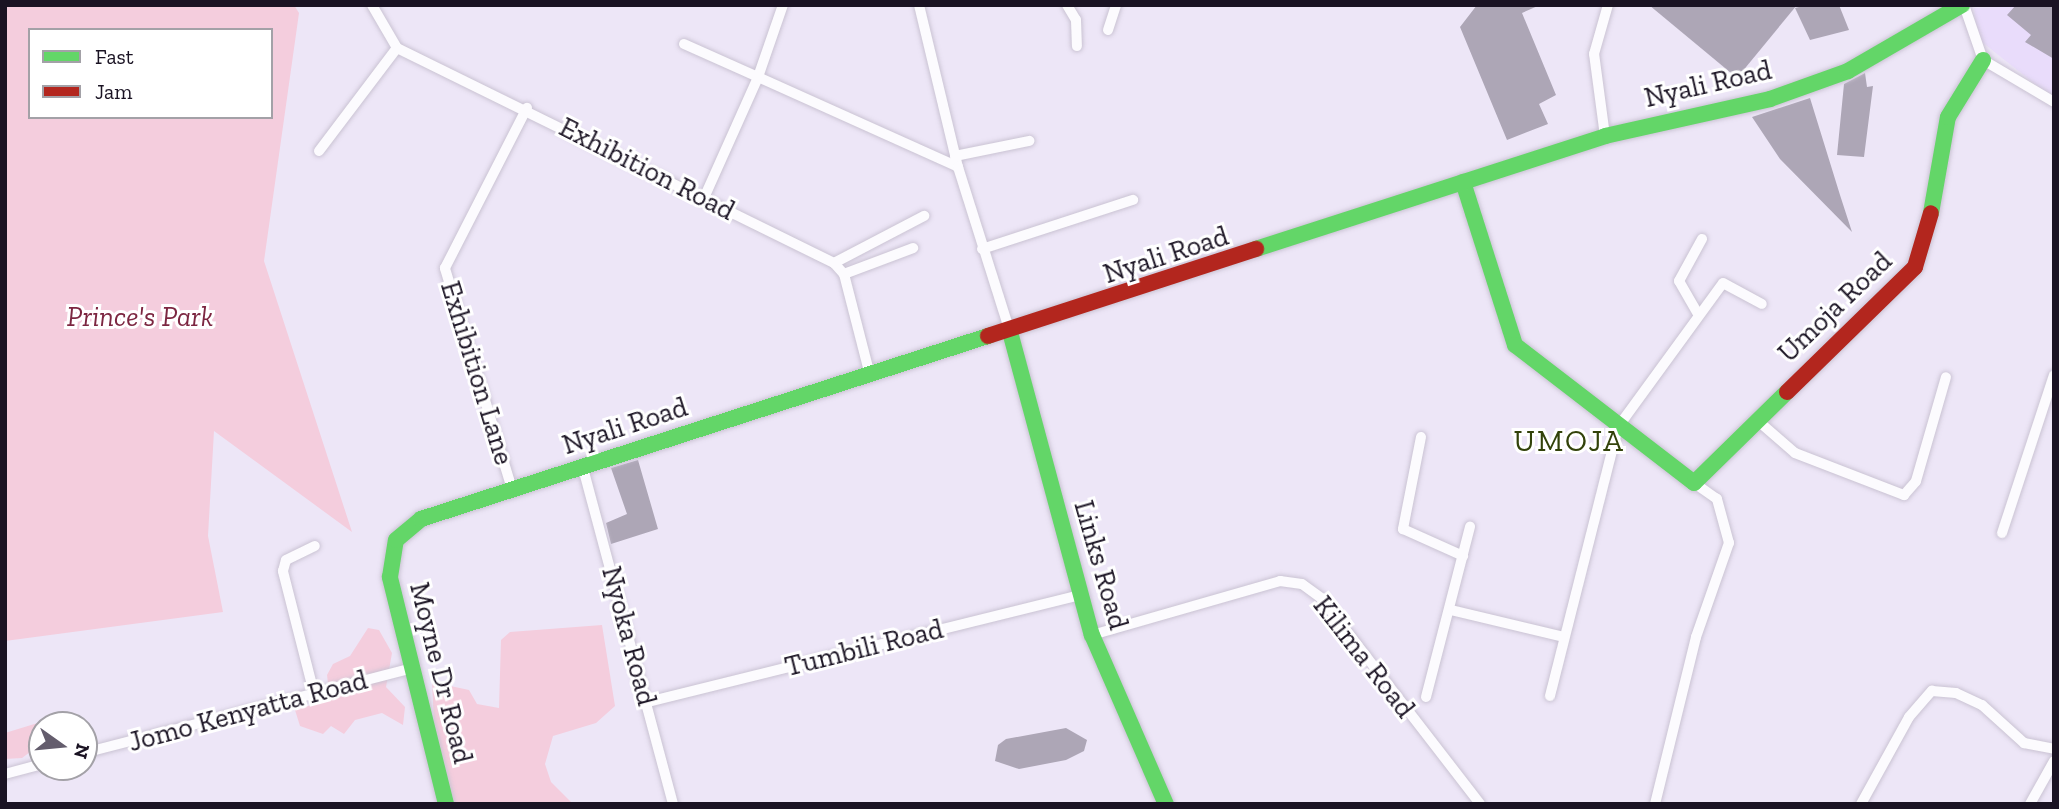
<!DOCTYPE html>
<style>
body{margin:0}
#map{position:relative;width:2059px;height:809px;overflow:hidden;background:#ede6f7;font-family:"Zilla Slab",serif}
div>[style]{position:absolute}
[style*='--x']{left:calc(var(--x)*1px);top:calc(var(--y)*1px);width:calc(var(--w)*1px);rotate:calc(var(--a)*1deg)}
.built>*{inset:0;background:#e9dcfb}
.green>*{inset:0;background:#f4cddd}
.building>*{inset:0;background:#ada6b6}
.roads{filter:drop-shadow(0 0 2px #cac3d3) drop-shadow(0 0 2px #cac3d3)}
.street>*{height:10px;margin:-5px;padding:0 5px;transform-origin:5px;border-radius:5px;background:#fcfbfe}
.fast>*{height:16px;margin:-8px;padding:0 8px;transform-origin:8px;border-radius:8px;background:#63d668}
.jam>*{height:16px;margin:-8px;padding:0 8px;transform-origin:8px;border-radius:8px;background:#b3261e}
span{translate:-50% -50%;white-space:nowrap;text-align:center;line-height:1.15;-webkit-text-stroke:6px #fff;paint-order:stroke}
.street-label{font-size:28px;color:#1a1323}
.park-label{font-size:28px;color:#7c2641;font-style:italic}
.neighbourhood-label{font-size:30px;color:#32420a;letter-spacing:2px}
.frame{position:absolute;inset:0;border:7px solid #1a1323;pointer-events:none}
.legend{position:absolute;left:28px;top:28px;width:245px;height:91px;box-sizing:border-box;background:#fff;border:2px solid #a3a1a7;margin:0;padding:9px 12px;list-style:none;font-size:21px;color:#1a1323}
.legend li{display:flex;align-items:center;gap:14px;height:35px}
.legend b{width:35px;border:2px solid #a3a1a7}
.north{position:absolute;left:28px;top:711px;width:70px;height:70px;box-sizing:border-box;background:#fff;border:2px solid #a3a1a7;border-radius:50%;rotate:105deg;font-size:19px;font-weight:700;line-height:28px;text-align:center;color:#1a1323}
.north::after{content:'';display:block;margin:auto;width:24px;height:32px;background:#645d6d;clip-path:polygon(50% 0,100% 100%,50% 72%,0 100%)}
</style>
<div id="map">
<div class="built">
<div style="clip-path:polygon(2054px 5px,2054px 99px,1977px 38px,1974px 8px)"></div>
</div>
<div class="green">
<div style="clip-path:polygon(evenodd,5px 5px,294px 5px,299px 13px,264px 261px,352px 532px,214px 431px,208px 536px,223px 612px,5px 641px,5px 5px,30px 30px,271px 30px,271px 117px,30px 117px,30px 30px)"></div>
<div style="clip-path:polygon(602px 625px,615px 706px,596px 723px,553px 736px,545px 764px,551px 782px,573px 804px,453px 804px,435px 743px,432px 682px,469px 690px,477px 704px,499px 708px,501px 640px,510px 632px)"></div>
<div style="clip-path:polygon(368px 628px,379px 630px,392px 653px,386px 687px,405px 707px,403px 725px,382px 713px,355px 720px,344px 734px,331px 726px,323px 734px,300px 726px,295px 710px,330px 699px,327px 675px,333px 664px,350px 656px)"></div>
<div style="clip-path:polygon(54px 718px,72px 725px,42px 725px,42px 743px,22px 758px,5px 759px,5px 733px)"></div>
</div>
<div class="building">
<div style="clip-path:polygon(1477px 5px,1540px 5px,1522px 13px,1556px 95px,1539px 104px,1548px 124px,1507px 140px,1460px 27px)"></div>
<div style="clip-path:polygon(1649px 5px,1797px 5px,1737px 78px)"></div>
<div style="clip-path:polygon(1807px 5px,1839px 5px,1849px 30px,1810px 40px,1795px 8px)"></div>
<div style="clip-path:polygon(2016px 5px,2054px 5px,2054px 59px,2025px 42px,2031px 35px,2007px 15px)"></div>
<div style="clip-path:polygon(1865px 73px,1867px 87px,1873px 86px,1864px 157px,1837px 155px,1844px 84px)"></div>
<div style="clip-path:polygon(1810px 98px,1840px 195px,1852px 232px,1780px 159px,1752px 117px)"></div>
<div style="clip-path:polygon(638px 460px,658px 529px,611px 544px,606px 523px,627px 514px,611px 468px)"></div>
<div style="clip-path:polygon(1066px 728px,1087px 740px,1084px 751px,1066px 760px,1019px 769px,995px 761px,998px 745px,1006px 739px)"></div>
</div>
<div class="roads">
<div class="street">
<div style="--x:372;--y:5;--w:50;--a:59.8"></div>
<div style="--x:397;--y:48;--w:487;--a:26.2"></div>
<div style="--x:834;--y:263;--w:15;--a:48"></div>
<div style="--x:844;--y:274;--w:104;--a:75.6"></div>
<div style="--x:919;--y:5;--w:167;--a:76.5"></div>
<div style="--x:1067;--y:5;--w:17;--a:59"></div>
<div style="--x:1076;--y:20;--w:26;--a:88"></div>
<div style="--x:1964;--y:5;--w:58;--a:70.9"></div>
<div style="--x:1983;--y:60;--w:82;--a:30.6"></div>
<div style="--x:1108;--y:30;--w:26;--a:-72"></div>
<div style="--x:684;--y:44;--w:81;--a:24"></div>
<div style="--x:758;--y:77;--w:76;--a:-70.9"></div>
<div style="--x:1605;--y:136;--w:83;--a:-97.6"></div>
<div style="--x:1594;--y:54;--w:51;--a:-74.1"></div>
<div style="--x:319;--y:151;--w:129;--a:-52.9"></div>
<div style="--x:955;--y:156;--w:76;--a:-11.5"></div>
<div style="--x:704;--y:198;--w:133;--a:-65.9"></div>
<div style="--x:758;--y:77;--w:219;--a:24.2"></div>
<div style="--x:958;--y:167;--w:173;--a:72.5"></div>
<div style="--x:982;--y:249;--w:159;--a:-18"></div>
<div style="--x:834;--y:263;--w:102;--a:-27.6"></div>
<div style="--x:844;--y:274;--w:74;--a:-20.6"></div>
<div style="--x:1698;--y:314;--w:38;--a:-120"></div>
<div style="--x:1679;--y:281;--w:48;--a:-61.3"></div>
<div style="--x:1757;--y:420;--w:50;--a:41"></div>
<div style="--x:1795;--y:453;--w:117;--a:21.1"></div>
<div style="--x:1904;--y:495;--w:18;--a:-49"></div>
<div style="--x:1916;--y:481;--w:108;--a:-73.9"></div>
<div style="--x:1421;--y:437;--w:94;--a:101.1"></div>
<div style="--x:1403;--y:529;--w:66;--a:24.2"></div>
<div style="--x:583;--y:468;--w:348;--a:75"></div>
<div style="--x:512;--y:489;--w:231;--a:-106.9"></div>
<div style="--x:445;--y:268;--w:180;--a:-62.9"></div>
<div style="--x:2002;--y:533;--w:166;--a:-71.8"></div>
<div style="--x:1451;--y:610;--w:116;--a:13.4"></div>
<div style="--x:1092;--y:635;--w:196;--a:-16"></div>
<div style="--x:1280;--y:581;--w:22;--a:8"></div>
<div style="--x:1302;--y:584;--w:24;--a:36"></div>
<div style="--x:1321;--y:598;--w:260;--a:52.3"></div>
<div style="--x:314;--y:693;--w:126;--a:-104.3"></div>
<div style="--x:283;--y:571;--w:11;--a:-75"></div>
<div style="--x:286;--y:560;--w:32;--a:-26"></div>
<div style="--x:1550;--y:696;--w:277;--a:-75.8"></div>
<div style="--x:1618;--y:427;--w:178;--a:-53.9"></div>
<div style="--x:1723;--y:283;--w:44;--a:28.3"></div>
<div style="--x:1426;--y:697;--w:176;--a:-75.5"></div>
<div style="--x:648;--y:702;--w:446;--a:-13.9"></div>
<div style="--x:84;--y:753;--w:340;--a:-14.5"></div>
<div style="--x:5;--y:774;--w:38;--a:-15"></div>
<div style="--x:1655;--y:804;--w:172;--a:-76.2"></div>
<div style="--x:1696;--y:637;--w:100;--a:-70.7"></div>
<div style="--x:1729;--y:543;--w:46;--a:-105.3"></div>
<div style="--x:1717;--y:499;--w:28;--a:-145"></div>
<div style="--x:1861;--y:804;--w:99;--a:-61.1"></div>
<div style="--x:1909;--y:717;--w:35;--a:-49"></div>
<div style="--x:1932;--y:691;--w:24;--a:5"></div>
<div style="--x:1956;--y:693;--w:29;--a:25"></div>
<div style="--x:1982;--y:705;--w:57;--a:42.1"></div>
<div style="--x:2024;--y:743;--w:31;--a:11"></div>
<div style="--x:2030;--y:804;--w:49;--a:-60.8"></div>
</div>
<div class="fast">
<div style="--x:1463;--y:182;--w:171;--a:72.3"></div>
<div style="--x:1515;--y:345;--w:226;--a:37.6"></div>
<div style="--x:1694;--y:483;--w:130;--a:-44.4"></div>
<div style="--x:1931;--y:213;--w:97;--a:-80"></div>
<div style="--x:1948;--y:117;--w:67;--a:-58.4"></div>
<div style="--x:1256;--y:249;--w:367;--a:-17.9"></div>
<div style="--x:1605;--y:136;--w:169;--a:-12.6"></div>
<div style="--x:1770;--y:99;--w:83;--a:-19.7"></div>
<div style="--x:1848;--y:71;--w:132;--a:-30.1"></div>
<div style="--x:1010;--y:332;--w:314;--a:74.9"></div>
<div style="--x:1092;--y:635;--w:184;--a:66.4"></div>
<div style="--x:446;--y:804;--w:234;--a:-103.9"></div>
<div style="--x:390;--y:577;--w:37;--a:-81"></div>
<div style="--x:396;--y:540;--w:33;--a:-40"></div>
<div style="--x:421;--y:519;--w:596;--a:-17.89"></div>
</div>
<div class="jam">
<div style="--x:988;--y:336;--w:282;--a:-18"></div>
<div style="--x:1787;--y:392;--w:179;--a:-44.3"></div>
<div style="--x:1915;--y:267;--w:56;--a:-73.5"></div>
</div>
</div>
<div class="street-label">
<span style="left:1708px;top:84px;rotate:-13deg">Nyali Road</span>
<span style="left:647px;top:169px;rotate:27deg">Exhibition Road</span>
<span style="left:1166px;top:255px;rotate:-18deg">Nyali Road</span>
<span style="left:1835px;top:307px;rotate:-44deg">Umoja Road</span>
<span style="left:477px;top:373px;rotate:73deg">Exhibition Lane</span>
<span style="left:625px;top:426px;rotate:-18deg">Nyali Road</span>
<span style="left:1101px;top:565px;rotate:74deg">Links Road</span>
<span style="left:629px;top:636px;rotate:75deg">Nyoka Road</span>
<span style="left:864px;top:648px;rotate:-14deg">Tumbili Road</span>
<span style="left:1364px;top:657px;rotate:52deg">Kilima Road</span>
<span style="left:441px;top:673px;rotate:76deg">Moyne Dr Road</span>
<span style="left:248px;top:711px;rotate:-15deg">Jomo Kenyatta Road</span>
</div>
<div class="park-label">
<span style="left:140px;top:317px">Prince's Park</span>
</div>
<div class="neighbourhood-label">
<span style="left:1569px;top:441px">UMOJA</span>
</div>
<div class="frame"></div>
<ul class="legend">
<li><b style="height:9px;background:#63d668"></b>Fast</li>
<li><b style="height:9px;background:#b3261e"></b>Jam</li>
</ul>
<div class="north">N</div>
</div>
